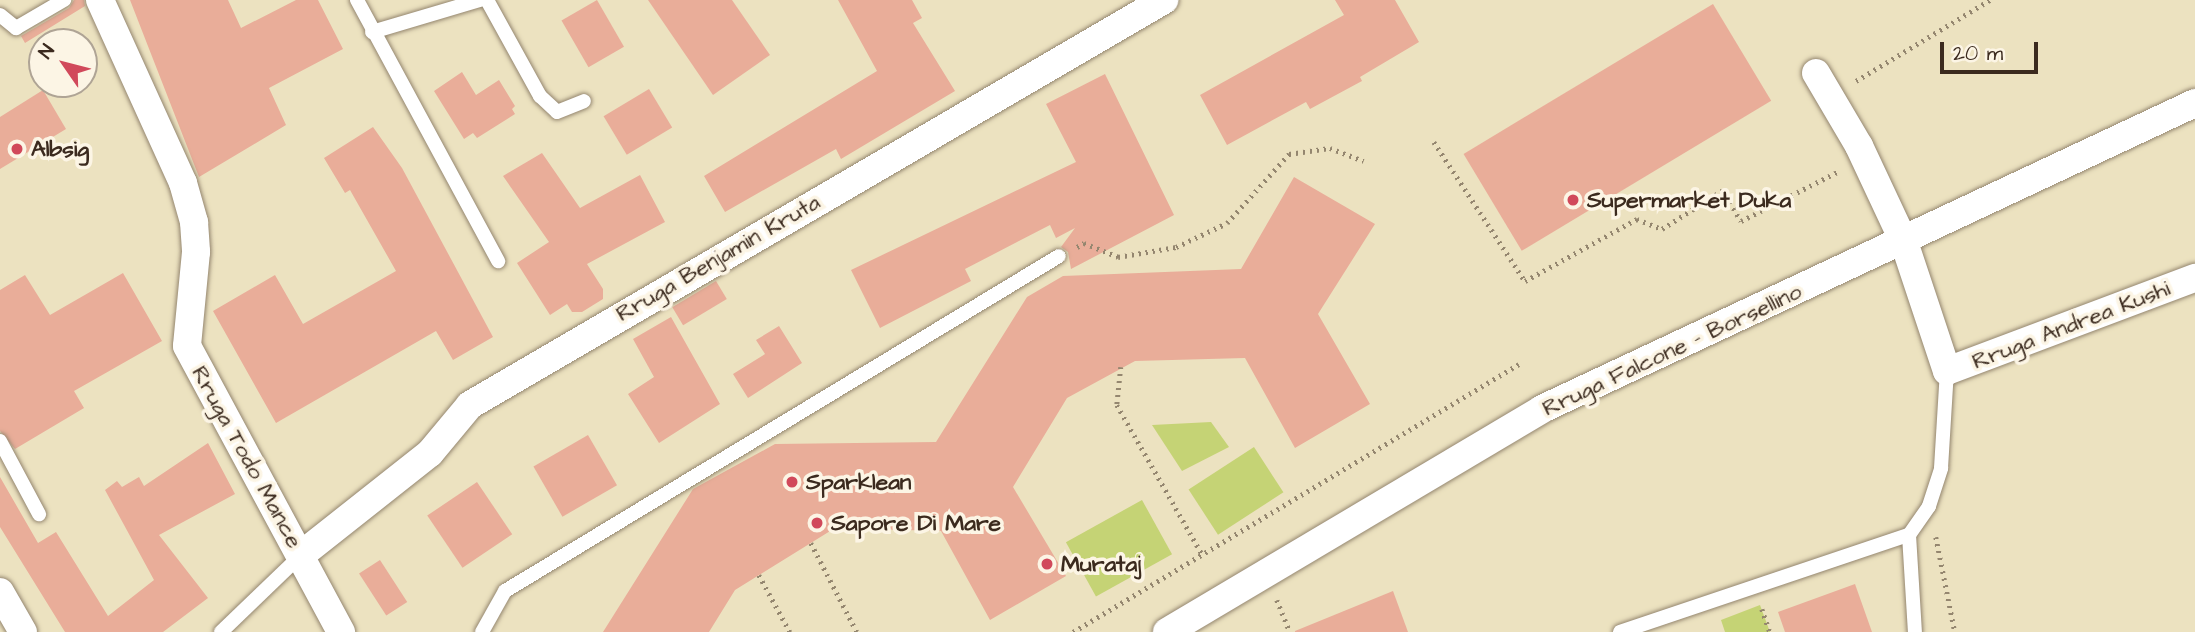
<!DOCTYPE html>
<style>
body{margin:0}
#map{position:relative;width:2195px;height:632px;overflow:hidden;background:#ece2c0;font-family:"Architects Daughter",sans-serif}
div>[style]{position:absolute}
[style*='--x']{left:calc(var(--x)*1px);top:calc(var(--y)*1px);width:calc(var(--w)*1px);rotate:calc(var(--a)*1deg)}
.green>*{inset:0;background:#c5d375;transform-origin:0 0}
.building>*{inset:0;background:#e9ad99;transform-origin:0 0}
.path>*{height:4.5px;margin-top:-2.25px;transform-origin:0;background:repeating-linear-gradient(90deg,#94866f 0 2px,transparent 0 7px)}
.roads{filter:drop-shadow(0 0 2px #94866f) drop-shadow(0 0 2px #94866f)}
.service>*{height:14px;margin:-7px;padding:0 7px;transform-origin:7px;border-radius:7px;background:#fff}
.minor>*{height:28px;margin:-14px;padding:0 14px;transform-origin:14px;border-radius:14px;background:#fff}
.dots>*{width:19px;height:19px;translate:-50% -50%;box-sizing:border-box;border:4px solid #fcf5e5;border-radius:50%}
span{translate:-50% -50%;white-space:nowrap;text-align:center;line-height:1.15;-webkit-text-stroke:7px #fcf5e5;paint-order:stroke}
.poi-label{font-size:23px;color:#3b2a1e;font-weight:700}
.left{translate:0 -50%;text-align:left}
.street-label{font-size:23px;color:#3b2a1e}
.north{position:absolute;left:28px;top:28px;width:70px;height:70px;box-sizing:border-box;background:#fcf5e5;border:2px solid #afa495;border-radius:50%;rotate:305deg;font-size:19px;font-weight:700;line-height:28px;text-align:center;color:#3b2a1e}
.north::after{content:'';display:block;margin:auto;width:24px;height:32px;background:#d1495b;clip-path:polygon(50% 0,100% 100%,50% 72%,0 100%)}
.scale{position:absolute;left:1940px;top:42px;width:98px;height:32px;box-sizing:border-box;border:4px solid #3b2a1e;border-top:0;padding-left:9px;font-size:21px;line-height:24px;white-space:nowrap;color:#3b2a1e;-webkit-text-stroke:5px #fcf5e5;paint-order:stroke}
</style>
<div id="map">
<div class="green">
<div style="clip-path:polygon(1211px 422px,1229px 447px,1182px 471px,1152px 425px)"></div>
<div style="left:1254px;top:447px;width:54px;height:78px;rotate:57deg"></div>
<div style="left:1142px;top:500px;width:62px;height:87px;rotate:61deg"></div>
<div style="clip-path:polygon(1760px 605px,1770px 632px,1725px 632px,1721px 620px)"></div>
</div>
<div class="building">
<div style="clip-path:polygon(74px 0,84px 0,85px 6px,25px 43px,21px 36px,69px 8px)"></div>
<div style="clip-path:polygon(130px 0,228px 0,241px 28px,296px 0,318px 0,343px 49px,269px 88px,286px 125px,199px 177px)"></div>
<div style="left:597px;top:0;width:54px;height:41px;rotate:60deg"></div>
<div style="clip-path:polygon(648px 0,732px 0,770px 55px,713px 95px)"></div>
<div style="clip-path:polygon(838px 0,912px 0,922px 18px,913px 23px,955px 91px,841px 159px,836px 149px,725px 212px,704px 176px,877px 71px)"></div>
<div style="clip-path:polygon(1335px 0,1395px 0,1419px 42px,1360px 77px,1362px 81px,1310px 109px,1306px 102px,1227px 145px,1200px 95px,1344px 15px)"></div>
<div style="left:1713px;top:4px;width:113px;height:291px;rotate:59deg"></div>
<div style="clip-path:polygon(462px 72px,476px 95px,499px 80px,515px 106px,512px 109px,515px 114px,477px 138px,473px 133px,464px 139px,434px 91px)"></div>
<div style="clip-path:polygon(1105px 74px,1174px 215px,1071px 269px,1068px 252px,1061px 247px,1075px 228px,1056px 238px,1050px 225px,965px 269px,971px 281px,880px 328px,851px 270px,1076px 162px,1046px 104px)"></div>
<div style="left:649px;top:89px;width:45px;height:53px;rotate:59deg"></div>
<div style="clip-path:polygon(43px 90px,66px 129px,0 169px,0 117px)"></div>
<div style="clip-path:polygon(373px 127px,402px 168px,493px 337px,453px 360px,436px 331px,276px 423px,213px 311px,275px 275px,303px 324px,396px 271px,350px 190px,345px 193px,324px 158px)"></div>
<div style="clip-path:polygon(542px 153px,580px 208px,640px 175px,665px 222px,587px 264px,603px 289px,603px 299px,582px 312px,572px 312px,567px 304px,550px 315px,517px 263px,549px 242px,503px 176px)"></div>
<div style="clip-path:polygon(1294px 177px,1375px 224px,1318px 314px,1370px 404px,1295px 448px,1245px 358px,1135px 361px,1067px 398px,1013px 487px,1066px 576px,990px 620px,941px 531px,835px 528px,735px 590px,709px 632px,603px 632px,693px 489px,775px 444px,936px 442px,1027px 297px,1063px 276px,1241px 269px)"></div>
<div style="clip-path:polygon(123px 273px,162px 341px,74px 391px,84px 408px,15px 449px,0 431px,0 290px,25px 275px,50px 315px)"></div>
<div style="left:716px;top:281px;width:21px;height:51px;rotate:59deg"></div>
<div style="clip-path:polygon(671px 317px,720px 404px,659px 443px,628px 394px,654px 377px,633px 339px)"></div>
<div style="clip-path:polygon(779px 326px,802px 363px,748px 398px,733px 374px,765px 354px,756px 340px)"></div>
<div style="left:588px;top:435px;width:58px;height:63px;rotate:60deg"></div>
<div style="clip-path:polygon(208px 443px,235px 494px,159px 535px,208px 598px,163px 632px,65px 632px,0 527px,0 477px,38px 543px,56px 532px,108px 616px,154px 580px,105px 490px,117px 481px,122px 487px,139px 477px,144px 486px)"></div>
<div style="left:477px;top:482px;width:63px;height:60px;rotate:56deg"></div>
<div style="left:380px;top:560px;width:50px;height:25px;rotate:57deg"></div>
<div style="clip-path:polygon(1855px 584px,1872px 632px,1785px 632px,1778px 612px)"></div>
<div style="clip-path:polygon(1393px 591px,1408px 632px,1295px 632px,1295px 631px)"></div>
</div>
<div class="path">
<div style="--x:1856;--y:81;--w:157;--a:-31.2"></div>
<div style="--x:1434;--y:142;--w:166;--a:56.8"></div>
<div style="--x:1525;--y:281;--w:128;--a:-29"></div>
<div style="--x:1637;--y:219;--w:27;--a:22"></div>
<div style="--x:1662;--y:229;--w:72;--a:-32.6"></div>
<div style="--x:1723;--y:190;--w:36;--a:60"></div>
<div style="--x:1741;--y:221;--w:108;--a:-27"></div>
<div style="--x:1077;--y:247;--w:8;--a:-30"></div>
<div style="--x:1084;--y:243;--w:37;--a:22"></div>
<div style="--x:1118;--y:257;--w:59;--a:-9.8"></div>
<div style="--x:1176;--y:247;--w:56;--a:-25.2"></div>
<div style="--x:1227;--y:223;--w:93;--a:-48.1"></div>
<div style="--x:1289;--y:154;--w:41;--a:-8.3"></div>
<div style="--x:1330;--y:148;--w:36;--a:21"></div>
<div style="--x:1121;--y:367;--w:38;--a:96"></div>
<div style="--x:1117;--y:405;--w:172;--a:60.3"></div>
<div style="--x:1936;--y:537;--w:97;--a:78.7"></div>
<div style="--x:811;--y:543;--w:100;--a:62.7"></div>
<div style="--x:759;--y:575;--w:65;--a:61.5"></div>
<div style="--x:1277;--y:600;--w:35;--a:68"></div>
<div style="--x:1762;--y:609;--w:24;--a:71"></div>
<div style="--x:1073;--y:632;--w:520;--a:-31"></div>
</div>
<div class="roads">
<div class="service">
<div style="--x:357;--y:0;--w:297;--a:61.6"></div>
<div style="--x:487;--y:0;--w:110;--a:61.1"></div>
<div style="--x:540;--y:96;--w:23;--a:43"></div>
<div style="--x:557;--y:112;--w:29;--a:-22"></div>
<div style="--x:0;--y:15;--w:21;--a:39"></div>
<div style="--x:16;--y:28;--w:56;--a:-30.3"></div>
<div style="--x:372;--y:32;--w:113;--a:-16.5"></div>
<div style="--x:0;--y:441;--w:83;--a:61.9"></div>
<div style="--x:1909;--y:535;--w:97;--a:86.5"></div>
<div style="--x:221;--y:632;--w:111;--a:-43.9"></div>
<div style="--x:482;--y:632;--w:47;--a:-60.7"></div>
<div style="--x:505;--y:591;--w:647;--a:-31.16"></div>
<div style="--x:1620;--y:632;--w:305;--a:-18.6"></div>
<div style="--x:1909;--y:535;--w:35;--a:-55"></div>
<div style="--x:1929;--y:506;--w:40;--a:-72"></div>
<div style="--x:1941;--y:468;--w:97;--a:-86.5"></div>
</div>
<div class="minor">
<div style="--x:100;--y:0;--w:201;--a:65.6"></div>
<div style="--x:183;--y:183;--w:41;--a:74.2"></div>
<div style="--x:194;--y:222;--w:30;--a:86"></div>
<div style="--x:196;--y:252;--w:94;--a:95.5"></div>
<div style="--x:187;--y:346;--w:325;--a:61.7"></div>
<div style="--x:1816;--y:73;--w:85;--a:59.5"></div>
<div style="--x:1859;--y:146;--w:106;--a:64.9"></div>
<div style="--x:1904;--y:242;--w:136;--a:71.6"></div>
<div style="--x:1947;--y:371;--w:265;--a:-20.6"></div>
<div style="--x:301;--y:555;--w:164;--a:-38.3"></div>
<div style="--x:430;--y:453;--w:62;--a:-50.2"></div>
<div style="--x:470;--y:405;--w:804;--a:-30.27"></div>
<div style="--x:0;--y:592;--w:46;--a:60.1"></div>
<div style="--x:1167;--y:632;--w:436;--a:-30.7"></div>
<div style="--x:1542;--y:409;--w:721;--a:-25.11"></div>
</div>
</div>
<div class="dots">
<div style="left:17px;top:149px;background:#d1495b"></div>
<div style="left:1573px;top:200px;background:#d1495b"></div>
<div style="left:792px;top:482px;background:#d1495b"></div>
<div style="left:817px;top:523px;background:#d1495b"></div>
<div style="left:1047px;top:564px;background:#d1495b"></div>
</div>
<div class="poi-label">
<span class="left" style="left:31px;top:149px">Albsig</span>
<span class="left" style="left:1587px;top:200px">Supermarket Duka</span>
<span class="left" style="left:806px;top:482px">Sparklean</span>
<span class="left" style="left:831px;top:523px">Sapore Di Mare</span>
<span class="left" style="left:1061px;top:564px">Murataj</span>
</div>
<div class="street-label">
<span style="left:718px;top:258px;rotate:-30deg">Rruga Benjamin Kruta</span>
<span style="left:2071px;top:325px;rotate:-21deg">Rruga Andrea Kushi</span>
<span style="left:1672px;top:350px;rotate:-25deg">Rruga Falcone - Borsellino</span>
<span style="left:247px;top:457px;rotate:61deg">Rruga Todo Mance</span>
</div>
<div class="north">N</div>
<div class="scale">20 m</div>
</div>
